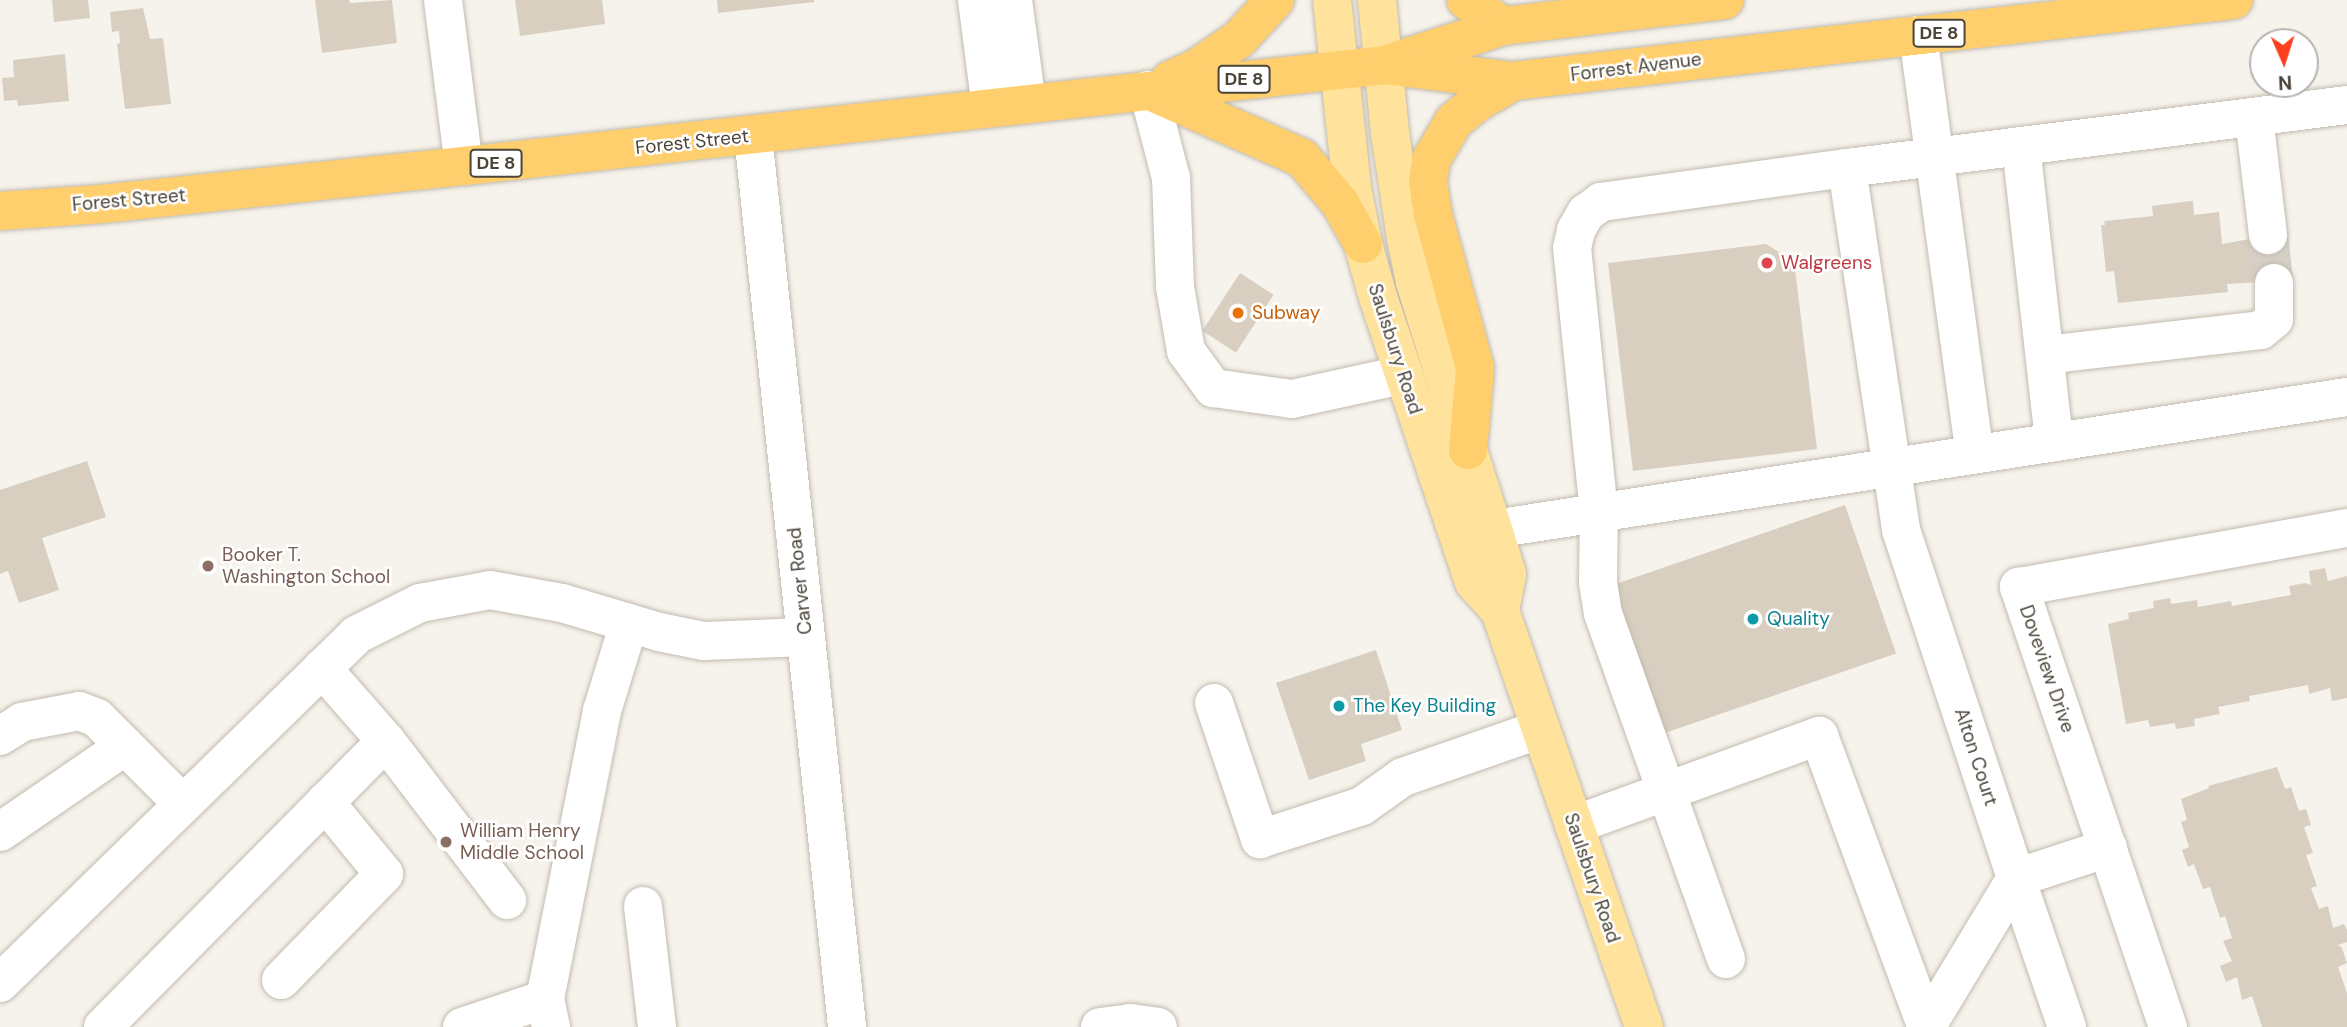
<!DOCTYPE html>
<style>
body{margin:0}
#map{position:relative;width:2347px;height:1027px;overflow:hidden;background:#f6f3ec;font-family:"DM Sans",sans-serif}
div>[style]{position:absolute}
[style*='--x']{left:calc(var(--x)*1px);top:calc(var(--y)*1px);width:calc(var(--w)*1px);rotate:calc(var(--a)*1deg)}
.building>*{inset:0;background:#d8cfc1;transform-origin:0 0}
.minor-tunnel>*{height:38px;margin-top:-19px;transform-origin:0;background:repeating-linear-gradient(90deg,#d4d0c8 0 38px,transparent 0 57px)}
.roads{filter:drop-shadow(0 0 2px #c2bbae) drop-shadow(0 0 2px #c2bbae)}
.minor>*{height:38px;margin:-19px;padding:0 19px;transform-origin:19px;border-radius:19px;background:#fff}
.major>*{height:38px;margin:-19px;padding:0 19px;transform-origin:19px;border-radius:19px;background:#ffe39c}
.highway>*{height:38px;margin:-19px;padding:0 19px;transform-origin:19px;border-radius:19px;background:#ffcf6e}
.dots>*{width:19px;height:19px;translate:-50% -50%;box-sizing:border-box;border:4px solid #fff;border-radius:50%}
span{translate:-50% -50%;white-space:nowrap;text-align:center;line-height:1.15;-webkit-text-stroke:5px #fff;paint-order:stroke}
.shield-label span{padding:2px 5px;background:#fff;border:2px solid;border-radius:5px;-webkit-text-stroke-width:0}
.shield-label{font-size:18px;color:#4b4439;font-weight:700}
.street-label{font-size:19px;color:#4b4439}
.health-label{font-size:19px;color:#be3a42}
.left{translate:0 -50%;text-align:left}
.food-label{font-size:19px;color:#c56008}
.education-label{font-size:19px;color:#785e54}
.culture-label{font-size:19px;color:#0d838f}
.north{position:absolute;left:2249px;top:28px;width:70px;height:70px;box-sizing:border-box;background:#fff;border:2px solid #b7b4b0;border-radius:50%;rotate:177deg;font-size:19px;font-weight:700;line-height:28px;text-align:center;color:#4b4439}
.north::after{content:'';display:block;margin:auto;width:24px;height:32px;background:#fc3f1d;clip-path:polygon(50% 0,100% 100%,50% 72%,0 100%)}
</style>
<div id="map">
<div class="building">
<div style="clip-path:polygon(52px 0,88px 0,90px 18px,54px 22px)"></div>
<div style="clip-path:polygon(315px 0,349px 0,350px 3px,392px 0,397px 43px,322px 53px)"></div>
<div style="clip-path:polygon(515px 0,602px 0,605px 24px,520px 36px)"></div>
<div style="clip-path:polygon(717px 0,814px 0,814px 2px,718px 13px)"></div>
<div style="clip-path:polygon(143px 8px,150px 39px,163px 38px,171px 104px,125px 109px,117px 44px,120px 43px,119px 31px,112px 32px,110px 12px)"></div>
<div style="clip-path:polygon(65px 54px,69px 101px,18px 106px,17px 100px,4px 101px,2px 78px,14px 77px,13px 60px)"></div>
<div style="clip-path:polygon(2190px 201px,2193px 201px,2194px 215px,2219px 212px,2222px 244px,2288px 232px,2293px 280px,2227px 284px,2228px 292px,2118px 303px,2114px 271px,2106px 272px,2101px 225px,2105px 225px,2104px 221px,2153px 216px,2152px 206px)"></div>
<div style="clip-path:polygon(1766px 244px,1794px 261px,1817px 449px,1633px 471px,1608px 263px)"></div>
<div style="left:1240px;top:273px;width:40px;height:69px;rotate:33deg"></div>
<div style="clip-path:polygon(87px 461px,106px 517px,42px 538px,59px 590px,19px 603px,8px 571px,0 574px,0 490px)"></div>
<div style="left:1845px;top:505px;width:157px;height:247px;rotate:71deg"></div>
<div style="clip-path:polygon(2325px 568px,2328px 581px,2347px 576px,2347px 698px,2332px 701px,2330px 688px,2309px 694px,2308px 685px,2249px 696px,2250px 701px,2218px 707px,2220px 714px,2194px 719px,2195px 726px,2176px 729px,2175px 723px,2150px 727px,2148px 720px,2126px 724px,2108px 624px,2129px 619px,2128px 613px,2154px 608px,2153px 601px,2170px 598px,2171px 604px,2197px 600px,2198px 607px,2231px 601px,2232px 606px,2291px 595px,2289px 586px,2305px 583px,2311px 585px,2309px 571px)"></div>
<div style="clip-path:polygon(1376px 650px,1402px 730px,1361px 744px,1366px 761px,1309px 780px,1276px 683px)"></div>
<div style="clip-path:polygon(2277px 767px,2285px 789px,2291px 787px,2299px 811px,2306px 809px,2311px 825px,2304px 827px,2313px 853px,2306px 855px,2317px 886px,2311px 888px,2319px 909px,2328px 906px,2333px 928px,2344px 924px,2347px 930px,2347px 942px,2338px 945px,2342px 948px,2347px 963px,2338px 967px,2347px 993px,2347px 1027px,2262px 1027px,2252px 996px,2242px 1000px,2237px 977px,2226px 982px,2220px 966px,2232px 961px,2223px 941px,2232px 938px,2225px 916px,2220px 918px,2210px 887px,2203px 889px,2194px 864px,2188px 867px,2182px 850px,2189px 847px,2181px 822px,2187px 820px,2181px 799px,2209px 788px,2208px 786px)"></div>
</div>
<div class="minor-tunnel">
<div style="--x:2268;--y:235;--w:48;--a:82.9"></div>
</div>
<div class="roads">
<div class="minor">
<div style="--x:443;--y:0;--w:167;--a:82.8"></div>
<div style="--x:977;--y:0;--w:109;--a:82.6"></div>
<div style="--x:1013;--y:0;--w:105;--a:82.3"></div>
<div style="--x:1918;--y:35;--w:423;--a:82.3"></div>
<div style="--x:1148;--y:90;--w:91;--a:75.4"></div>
<div style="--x:1171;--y:178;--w:109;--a:87.9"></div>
<div style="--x:1175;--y:287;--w:65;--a:80.2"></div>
<div style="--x:1186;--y:351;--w:46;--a:53.9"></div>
<div style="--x:1213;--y:388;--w:80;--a:7.9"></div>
<div style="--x:1292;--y:399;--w:113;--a:-12.3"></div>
<div style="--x:2254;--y:117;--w:119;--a:83.2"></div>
<div style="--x:753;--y:135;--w:897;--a:83.98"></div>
<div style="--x:2021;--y:146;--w:298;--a:83.6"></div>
<div style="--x:1847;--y:168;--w:504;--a:-7.18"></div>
<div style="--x:2045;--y:355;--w:217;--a:-6.6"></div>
<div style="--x:2261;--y:330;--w:17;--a:-40"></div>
<div style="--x:2274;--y:319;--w:36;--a:-90"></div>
<div style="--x:1494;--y:529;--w:863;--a:-8.8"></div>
<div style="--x:322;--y:668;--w:97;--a:48.8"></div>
<div style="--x:386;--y:741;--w:200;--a:52.7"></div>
<div style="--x:1214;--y:703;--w:144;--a:71.3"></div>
<div style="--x:1260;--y:839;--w:107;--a:-17.9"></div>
<div style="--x:1362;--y:806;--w:50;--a:-35.3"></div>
<div style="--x:1403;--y:777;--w:146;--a:-19.2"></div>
<div style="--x:0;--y:736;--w:26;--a:-32"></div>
<div style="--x:22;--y:722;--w:58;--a:-10.9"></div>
<div style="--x:79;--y:711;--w:19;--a:21"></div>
<div style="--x:97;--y:718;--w:120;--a:45"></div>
<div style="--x:1574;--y:825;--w:261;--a:-20"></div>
<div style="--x:1819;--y:736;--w:309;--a:69.7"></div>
<div style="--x:0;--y:832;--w:152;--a:-34.5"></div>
<div style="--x:643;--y:906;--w:122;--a:83.4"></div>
<div style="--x:1726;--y:959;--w:366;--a:-109.6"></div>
<div style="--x:1603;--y:614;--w:33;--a:-99"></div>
<div style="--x:1598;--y:581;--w:68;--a:-89.2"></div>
<div style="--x:1599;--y:513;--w:266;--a:-95.8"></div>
<div style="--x:1572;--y:248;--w:18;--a:-77"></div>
<div style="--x:1576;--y:230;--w:20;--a:-60"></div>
<div style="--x:1586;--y:213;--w:19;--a:-36"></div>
<div style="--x:1601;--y:202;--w:248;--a:-7.9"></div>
<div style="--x:1847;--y:168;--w:366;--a:81.5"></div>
<div style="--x:1901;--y:530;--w:367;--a:71.7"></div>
<div style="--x:2016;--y:878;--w:174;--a:121.1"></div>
<div style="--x:281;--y:980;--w:148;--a:-45.8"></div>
<div style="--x:384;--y:874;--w:93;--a:-129.3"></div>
<div style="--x:0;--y:983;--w:498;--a:-44.3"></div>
<div style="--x:356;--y:635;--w:72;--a:-26.6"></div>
<div style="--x:420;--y:603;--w:71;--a:-10.5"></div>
<div style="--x:490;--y:590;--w:73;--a:10.2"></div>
<div style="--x:562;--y:603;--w:101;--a:16.6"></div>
<div style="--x:659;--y:632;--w:46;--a:11.3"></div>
<div style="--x:704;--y:641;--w:102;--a:-2.2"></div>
<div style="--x:103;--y:1027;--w:402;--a:-45.3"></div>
<div style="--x:462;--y:1027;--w:88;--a:-18.6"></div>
<div style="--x:551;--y:1027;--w:29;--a:-102"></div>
<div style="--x:545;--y:999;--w:294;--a:-78.8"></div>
<div style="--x:602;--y:711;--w:92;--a:-72.9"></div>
<div style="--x:1100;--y:1027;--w:31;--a:-7"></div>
<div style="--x:1131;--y:1023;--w:27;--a:8"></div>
<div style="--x:2067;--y:1027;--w:157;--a:-108.9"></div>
<div style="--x:2016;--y:878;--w:97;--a:-18.1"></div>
<div style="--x:2168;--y:1027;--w:465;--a:-108.7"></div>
<div style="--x:2019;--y:587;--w:333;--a:-10.2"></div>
</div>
<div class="major">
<div style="--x:1332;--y:0;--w:189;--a:83.9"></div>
<div style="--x:1352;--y:188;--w:57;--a:78.9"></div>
<div style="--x:1363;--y:244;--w:55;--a:74.2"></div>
<div style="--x:1378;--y:297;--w:301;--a:71.4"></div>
<div style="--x:1474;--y:582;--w:39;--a:48"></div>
<div style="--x:1500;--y:611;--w:440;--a:70.9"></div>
<div style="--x:1377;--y:0;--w:134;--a:84.4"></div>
<div style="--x:1390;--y:133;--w:106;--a:81.3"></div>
<div style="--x:1406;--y:238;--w:45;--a:78.4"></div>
<div style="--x:1415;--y:282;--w:306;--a:72.5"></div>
<div style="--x:1507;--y:574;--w:38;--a:101"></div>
</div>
<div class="highway">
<div style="--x:1466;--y:0;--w:45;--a:35.1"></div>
<div style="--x:1393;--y:62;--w:116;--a:-18.1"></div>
<div style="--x:1503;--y:26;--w:223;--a:-6.7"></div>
<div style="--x:1170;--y:80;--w:30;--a:-24"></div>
<div style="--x:1197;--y:68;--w:51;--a:-34.6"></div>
<div style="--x:1239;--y:39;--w:53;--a:-47.3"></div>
<div style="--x:1150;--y:91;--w:166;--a:23.8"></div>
<div style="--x:1302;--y:158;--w:59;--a:49.8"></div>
<div style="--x:1340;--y:203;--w:47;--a:60.7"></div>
<div style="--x:0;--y:211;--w:101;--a:-4"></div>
<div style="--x:101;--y:204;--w:365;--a:-6"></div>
<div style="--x:464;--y:166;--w:926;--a:-6.26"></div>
<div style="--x:1384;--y:65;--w:130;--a:7.1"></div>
<div style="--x:1513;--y:81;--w:725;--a:-6.42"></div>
<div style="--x:1468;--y:450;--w:82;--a:-85.1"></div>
<div style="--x:1475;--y:368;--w:160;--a:-105.3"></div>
<div style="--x:1433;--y:214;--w:32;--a:-99"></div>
<div style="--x:1428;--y:182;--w:22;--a:-82"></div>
<div style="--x:1431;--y:160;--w:45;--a:-59.5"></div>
<div style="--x:1454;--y:121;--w:32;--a:-39"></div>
<div style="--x:1479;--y:101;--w:39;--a:-30"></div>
</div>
</div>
<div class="dots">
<div style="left:1767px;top:263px;background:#e0444e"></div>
<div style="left:1238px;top:313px;background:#e8710a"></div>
<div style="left:208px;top:566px;background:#8d6e63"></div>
<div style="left:1753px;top:619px;background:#0f9aa8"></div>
<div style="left:1339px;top:706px;background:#0f9aa8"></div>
<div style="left:446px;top:842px;background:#8d6e63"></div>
</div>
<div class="shield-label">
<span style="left:1939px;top:33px">DE 8</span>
<span style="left:1244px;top:79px">DE 8</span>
<span style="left:496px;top:163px">DE 8</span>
</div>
<div class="street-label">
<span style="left:1636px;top:67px;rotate:-7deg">Forrest Avenue</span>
<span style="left:692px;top:142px;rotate:-6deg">Forest Street</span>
<span style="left:129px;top:200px;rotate:-5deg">Forest Street</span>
<span style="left:1395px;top:349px;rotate:72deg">Saulsbury Road</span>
<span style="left:800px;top:581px;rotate:-96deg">Carver Road</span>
<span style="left:2047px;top:669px;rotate:71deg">Doveview Drive</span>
<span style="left:1976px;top:757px;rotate:72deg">Alton Court</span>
<span style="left:1592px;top:878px;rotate:71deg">Saulsbury Road</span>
</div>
<div class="health-label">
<span class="left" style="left:1781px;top:263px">Walgreens</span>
</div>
<div class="food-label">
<span class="left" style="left:1252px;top:313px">Subway</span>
</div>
<div class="education-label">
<span class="left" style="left:222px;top:566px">Booker T.<br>Washington School</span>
<span class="left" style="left:460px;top:842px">William Henry<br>Middle School</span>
</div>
<div class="culture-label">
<span class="left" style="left:1767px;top:619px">Quality</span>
<span class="left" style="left:1353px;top:706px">The Key Building</span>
</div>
<div class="north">N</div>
</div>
